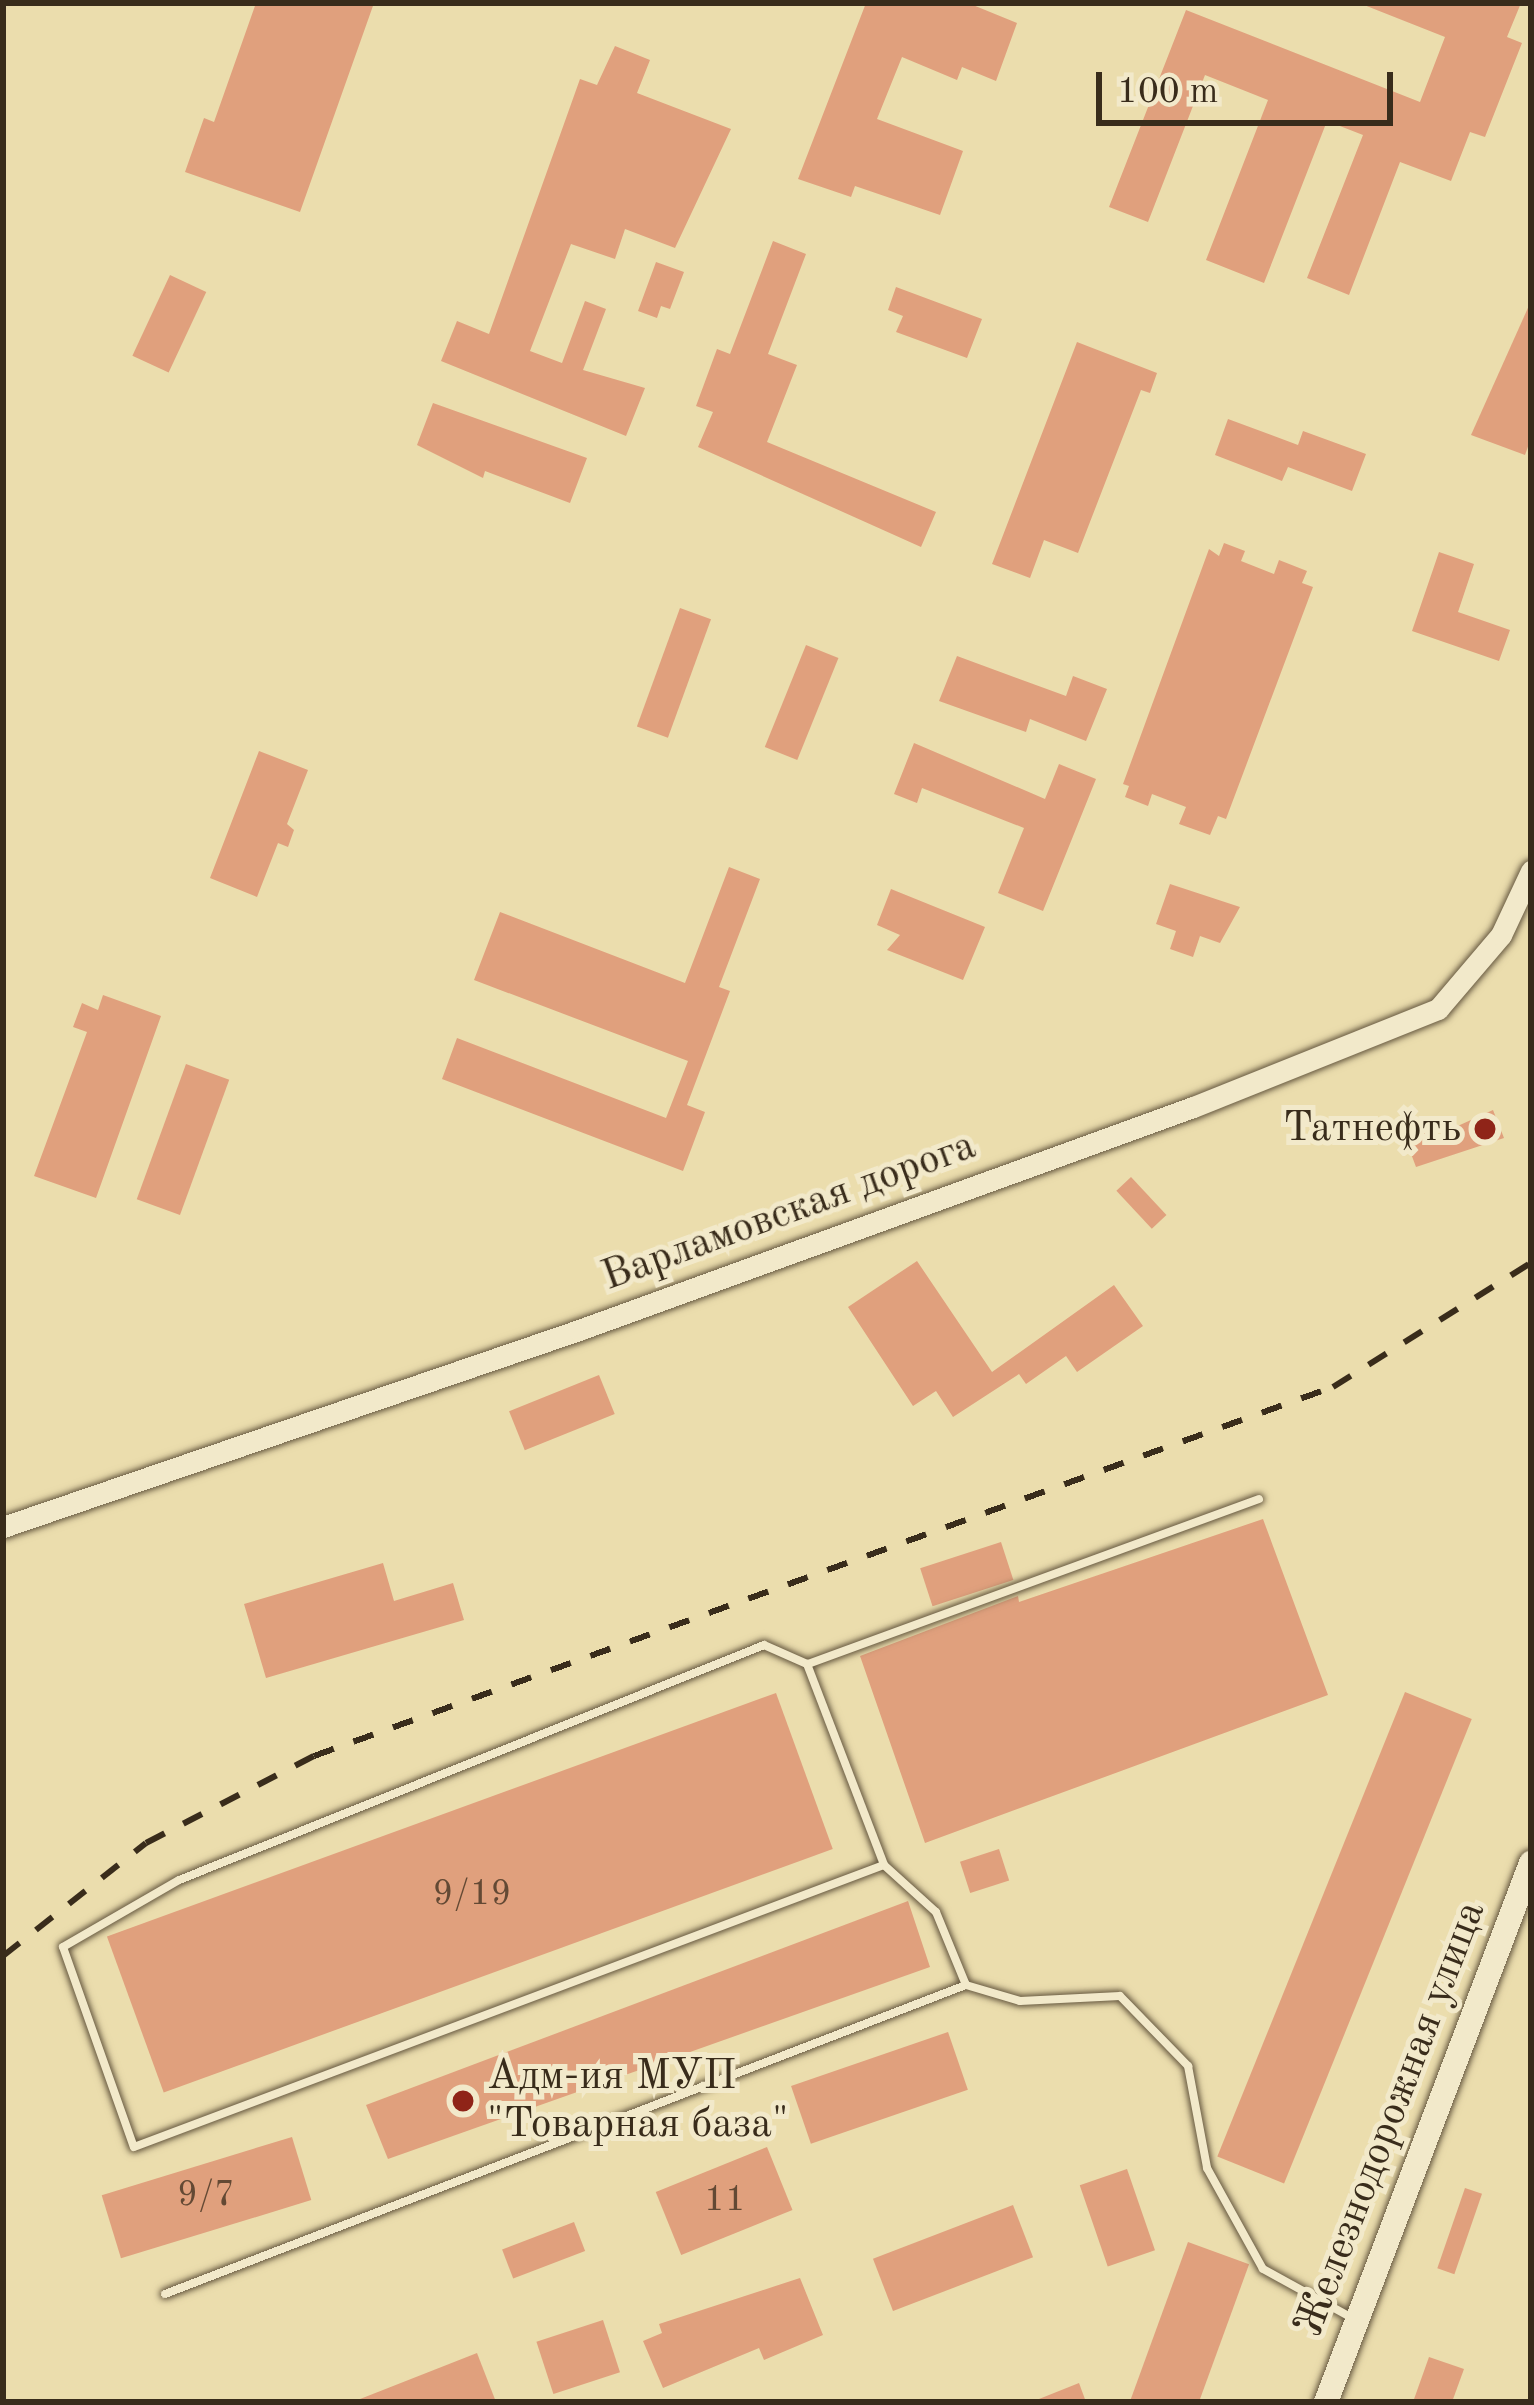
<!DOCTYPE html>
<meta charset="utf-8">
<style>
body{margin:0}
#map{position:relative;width:1534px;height:2405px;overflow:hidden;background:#ebddad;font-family:"Old Standard TT",serif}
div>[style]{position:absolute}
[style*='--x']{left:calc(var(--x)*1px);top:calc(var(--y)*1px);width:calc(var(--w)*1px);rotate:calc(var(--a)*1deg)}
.building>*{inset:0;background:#e0a07d;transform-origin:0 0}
.roads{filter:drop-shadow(0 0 3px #665840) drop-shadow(0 0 3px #665840)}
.service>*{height:8px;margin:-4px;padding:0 4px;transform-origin:4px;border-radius:4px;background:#f2e9ca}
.tertiary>*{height:21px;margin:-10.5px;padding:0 10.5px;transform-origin:10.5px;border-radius:10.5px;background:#f2e9ca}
.secondary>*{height:24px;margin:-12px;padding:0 12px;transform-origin:12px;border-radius:12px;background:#f2e9ca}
.rail>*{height:6px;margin-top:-3px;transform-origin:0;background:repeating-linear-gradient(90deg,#392c1b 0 21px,transparent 0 42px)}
.dots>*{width:33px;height:33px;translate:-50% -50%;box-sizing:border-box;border:6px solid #f2e9ca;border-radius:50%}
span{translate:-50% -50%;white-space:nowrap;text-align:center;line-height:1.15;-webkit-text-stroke:10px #f2e9ca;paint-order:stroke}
.number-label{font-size:36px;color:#634934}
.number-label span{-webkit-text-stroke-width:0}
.poi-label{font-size:42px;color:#392c1b}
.right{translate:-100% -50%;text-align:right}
.left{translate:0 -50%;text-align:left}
.street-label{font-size:42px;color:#392c1b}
.frame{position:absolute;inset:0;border:6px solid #392c1b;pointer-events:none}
.scale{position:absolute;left:1096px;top:72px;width:297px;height:54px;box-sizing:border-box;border:6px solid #392c1b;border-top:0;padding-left:15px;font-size:36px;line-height:42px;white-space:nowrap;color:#392c1b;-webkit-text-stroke:9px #f2e9ca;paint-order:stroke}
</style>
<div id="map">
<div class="building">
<div style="clip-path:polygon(256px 3px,374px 3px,300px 212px,185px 172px,204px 118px,214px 122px)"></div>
<div style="clip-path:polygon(866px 3px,968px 3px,1017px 23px,996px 81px,962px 67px,957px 80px,902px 57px,877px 119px,963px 151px,940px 215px,855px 186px,851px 197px,798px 179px)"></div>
<div style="clip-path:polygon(1359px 3px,1521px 3px,1507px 37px,1522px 43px,1485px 137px,1470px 132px,1451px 181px,1400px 162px,1349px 295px,1307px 278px,1363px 135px,1327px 121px,1264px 283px,1206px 260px,1268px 100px,1205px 75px,1148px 222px,1109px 207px,1186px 10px,1420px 102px,1445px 37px)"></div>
<div style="clip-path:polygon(615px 46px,650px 60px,637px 93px,731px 129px,675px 248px,625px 229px,615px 259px,571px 244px,530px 351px,562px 363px,585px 301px,606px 309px,583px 370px,645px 388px,626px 436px,441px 361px,457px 321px,489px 334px,580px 79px,597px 85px)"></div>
<div style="clip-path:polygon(773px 241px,806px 254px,768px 354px,797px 365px,767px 442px,936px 512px,921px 547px,698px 447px,713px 412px,696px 406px,717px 349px,730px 354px)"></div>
<div style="clip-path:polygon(656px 262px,684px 272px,670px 309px,661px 306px,657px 318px,638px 311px)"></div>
<div style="left:170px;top:275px;width:40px;height:89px;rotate:25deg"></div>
<div style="clip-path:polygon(896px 287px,982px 319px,967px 358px,896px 332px,903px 316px,888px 310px)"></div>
<div style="clip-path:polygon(1531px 301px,1531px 438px,1525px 455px,1471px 435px)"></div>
<div style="clip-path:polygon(1077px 342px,1157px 373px,1150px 393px,1141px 390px,1078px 553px,1044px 540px,1030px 578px,992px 564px)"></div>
<div style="clip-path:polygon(433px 403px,587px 458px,570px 503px,485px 471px,483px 478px,417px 445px)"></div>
<div style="clip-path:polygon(1228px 419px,1298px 445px,1303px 431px,1366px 454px,1352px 491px,1288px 467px,1282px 481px,1215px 455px)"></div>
<div style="clip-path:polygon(1224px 543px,1245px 551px,1241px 561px,1274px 574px,1279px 560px,1307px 571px,1302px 583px,1313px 587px,1226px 819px,1218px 816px,1210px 835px,1179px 824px,1186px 807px,1152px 794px,1148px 806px,1125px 797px,1129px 786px,1123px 784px,1209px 549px,1219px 556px)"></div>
<div style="clip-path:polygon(1439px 552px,1474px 564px,1458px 612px,1510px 630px,1499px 661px,1412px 631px)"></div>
<div style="left:680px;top:608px;width:33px;height:126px;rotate:20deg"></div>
<div style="left:806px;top:645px;width:35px;height:110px;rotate:22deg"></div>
<div style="clip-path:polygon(957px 656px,1066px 696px,1073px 676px,1107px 689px,1086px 741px,1030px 719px,1026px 732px,939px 701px)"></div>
<div style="clip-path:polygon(914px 743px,1045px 799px,1059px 764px,1096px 779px,1043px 911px,998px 893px,1024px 828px,922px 788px,917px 803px,894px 794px)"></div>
<div style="clip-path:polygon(259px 751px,308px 770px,287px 824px,294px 830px,288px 847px,278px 843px,257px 897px,210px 878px)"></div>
<div style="clip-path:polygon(729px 867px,760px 879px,719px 987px,730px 991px,687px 1105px,705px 1112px,683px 1171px,442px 1079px,457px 1038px,666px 1118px,688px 1061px,474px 980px,500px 912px,685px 983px)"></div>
<div style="clip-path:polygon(1170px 884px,1240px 907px,1220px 943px,1200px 936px,1193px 957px,1170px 949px,1176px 931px,1156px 924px)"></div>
<div style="clip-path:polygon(891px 889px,985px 927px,963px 980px,887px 950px,900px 935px,877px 925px)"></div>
<div style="clip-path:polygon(103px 995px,161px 1016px,96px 1198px,34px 1176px,87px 1032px,73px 1027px,82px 1003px,98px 1010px)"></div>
<div style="left:186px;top:1064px;width:46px;height:144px;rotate:20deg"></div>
<div style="clip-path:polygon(1493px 1110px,1504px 1138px,1416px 1167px,1401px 1127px,1421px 1119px,1429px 1139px)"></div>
<div style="left:1131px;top:1177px;width:52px;height:20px;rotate:47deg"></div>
<div style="clip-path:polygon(917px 1261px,992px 1372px,1114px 1285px,1143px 1326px,1077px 1372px,1066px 1356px,1026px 1384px,1019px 1374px,953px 1417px,936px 1391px,913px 1406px,848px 1307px)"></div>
<div style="left:599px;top:1375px;width:42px;height:97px;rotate:68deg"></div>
<div style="clip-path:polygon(1263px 1519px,1328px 1695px,925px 1843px,860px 1656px,1018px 1596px,1019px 1602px)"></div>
<div style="left:1001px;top:1542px;width:40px;height:85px;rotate:72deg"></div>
<div style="clip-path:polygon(383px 1563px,394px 1601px,453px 1583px,464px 1620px,266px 1678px,244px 1604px)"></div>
<div style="left:1405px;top:1692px;width:72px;height:501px;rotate:22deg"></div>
<div style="left:776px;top:1693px;width:166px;height:712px;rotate:70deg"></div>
<div style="left:999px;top:1849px;width:33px;height:41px;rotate:72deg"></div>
<div style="clip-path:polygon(908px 1901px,930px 1967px,388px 2159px,366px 2105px)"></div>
<div style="left:948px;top:2032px;width:61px;height:166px;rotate:71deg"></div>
<div style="left:292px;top:2137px;width:66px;height:199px;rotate:73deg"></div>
<div style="left:767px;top:2147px;width:68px;height:120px;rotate:68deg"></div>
<div style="left:1127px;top:2169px;width:86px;height:50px;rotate:71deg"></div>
<div style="left:1465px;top:2188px;width:18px;height:85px;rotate:19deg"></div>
<div style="left:1013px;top:2205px;width:56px;height:150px;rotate:69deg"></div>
<div style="left:574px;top:2222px;width:31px;height:77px;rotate:69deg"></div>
<div style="left:1188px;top:2242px;width:65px;height:170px;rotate:20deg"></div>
<div style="clip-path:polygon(800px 2278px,823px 2335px,764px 2360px,759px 2348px,663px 2388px,643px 2341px,662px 2333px,659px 2324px)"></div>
<div style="left:603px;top:2320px;width:55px;height:70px;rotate:72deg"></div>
<div style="clip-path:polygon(477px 2353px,496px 2402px,355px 2402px,355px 2401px)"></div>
<div style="clip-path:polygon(1429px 2357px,1464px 2369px,1452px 2402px,1413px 2402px)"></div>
<div style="clip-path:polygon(1079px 2383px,1086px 2402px,1034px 2402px,1034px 2401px)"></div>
</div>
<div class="roads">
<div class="service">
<div style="--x:1259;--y:1499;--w:481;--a:159.9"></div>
<div style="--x:807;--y:1664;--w:47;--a:-156.2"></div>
<div style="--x:764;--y:1645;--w:630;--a:158.11"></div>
<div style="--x:179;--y:1880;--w:134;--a:150"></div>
<div style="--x:63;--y:1947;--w:212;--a:70.5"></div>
<div style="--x:134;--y:2147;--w:801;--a:-20.61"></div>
<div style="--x:884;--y:1865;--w:70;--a:42.1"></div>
<div style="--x:936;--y:1912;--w:79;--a:67.7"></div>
<div style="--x:966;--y:1985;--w:56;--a:16.5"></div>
<div style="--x:1020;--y:2001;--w:100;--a:-2.9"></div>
<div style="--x:1120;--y:1996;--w:98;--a:45.8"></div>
<div style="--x:1188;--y:2066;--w:104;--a:79.4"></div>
<div style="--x:1207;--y:2168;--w:115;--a:61"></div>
<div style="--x:1263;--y:2269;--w:104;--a:28.8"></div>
<div style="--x:807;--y:1664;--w:215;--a:69"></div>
<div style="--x:165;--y:2294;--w:859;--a:-21.1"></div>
</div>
<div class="tertiary">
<div style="--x:3;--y:1527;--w:609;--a:-18.88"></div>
<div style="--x:579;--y:1330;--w:653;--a:-19.96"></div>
<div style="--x:1193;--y:1107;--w:264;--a:-21.8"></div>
<div style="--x:1438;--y:1009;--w:97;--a:-49.6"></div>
<div style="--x:1501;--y:935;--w:71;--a:-64.9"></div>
</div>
<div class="secondary">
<div style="--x:1326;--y:2402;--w:577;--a:-69.18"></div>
</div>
</div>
<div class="rail">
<div style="--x:3;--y:1956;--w:182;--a:-38.3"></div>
<div style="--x:146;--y:1843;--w:189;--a:-27.4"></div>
<div style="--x:314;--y:1756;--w:1084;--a:-19.91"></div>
<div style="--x:1333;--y:1387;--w:234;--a:-32.1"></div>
</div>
<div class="dots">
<div style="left:1485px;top:1129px;background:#8f2418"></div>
<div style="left:463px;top:2101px;background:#8f2418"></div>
</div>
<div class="number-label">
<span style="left:472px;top:1896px">9/19</span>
<span style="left:206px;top:2197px">9/7</span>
<span style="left:725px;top:2202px">11</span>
</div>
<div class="poi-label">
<span class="right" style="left:1461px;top:1129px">Татнефть</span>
<span class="left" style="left:487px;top:2101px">Адм-ия МУП<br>"Товарная база"</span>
</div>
<div class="street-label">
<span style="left:789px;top:1212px;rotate:-20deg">Варламовская дорога</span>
<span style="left:1391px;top:2119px;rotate:-69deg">Железнодорожная улица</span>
</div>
<div class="frame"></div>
<div class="scale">100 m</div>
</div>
